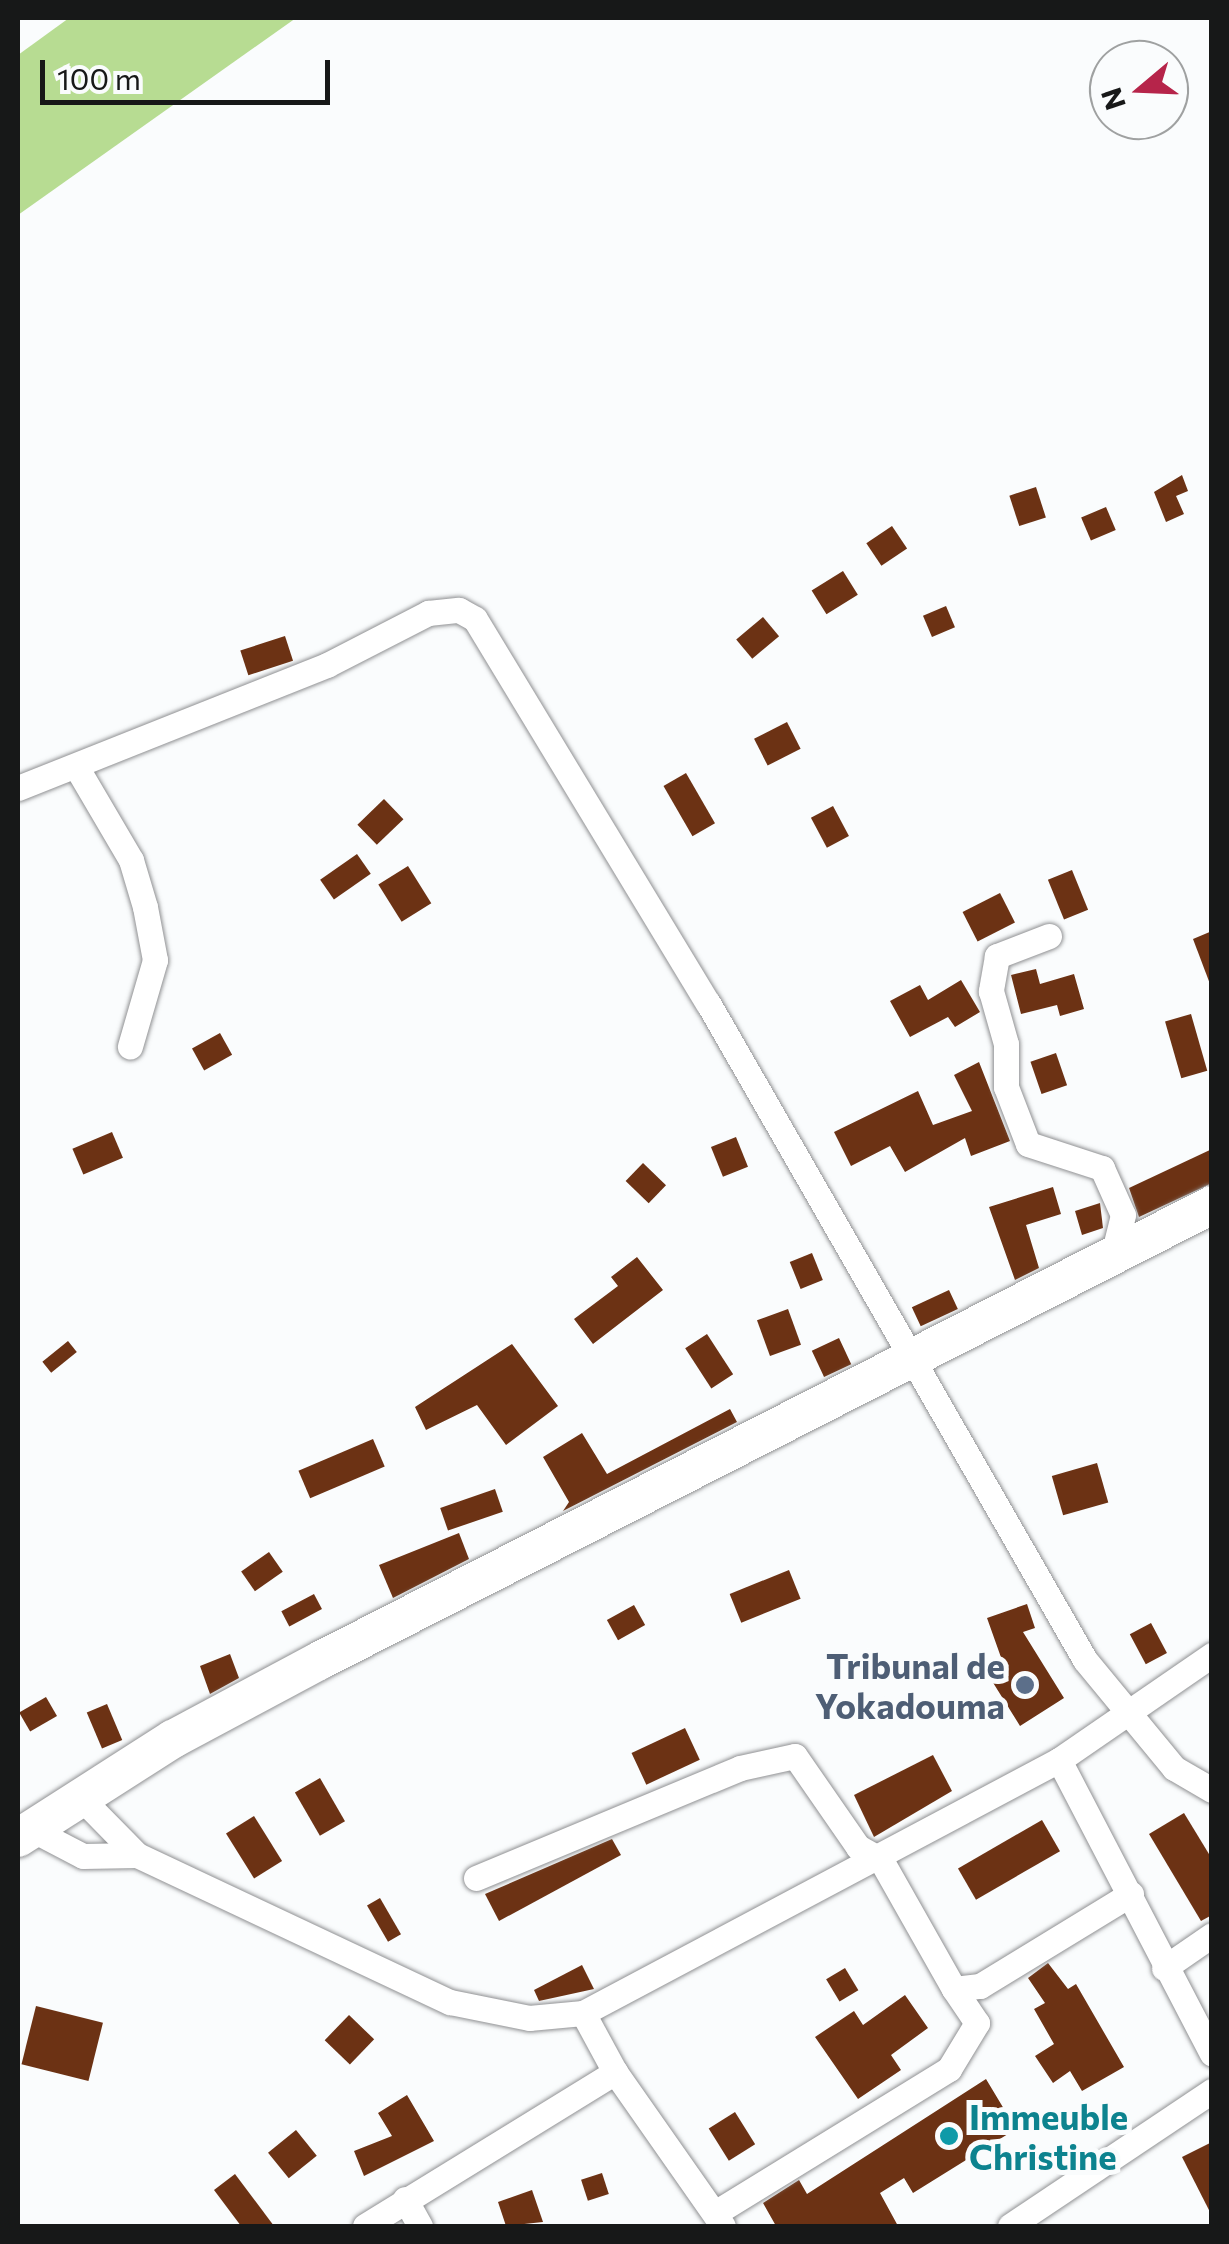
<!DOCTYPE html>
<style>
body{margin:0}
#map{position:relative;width:1229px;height:2244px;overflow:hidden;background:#fafcfd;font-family:Commissioner,sans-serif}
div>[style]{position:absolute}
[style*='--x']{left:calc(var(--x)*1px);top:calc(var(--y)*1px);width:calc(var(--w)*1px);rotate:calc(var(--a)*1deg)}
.green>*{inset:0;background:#b7dc92}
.building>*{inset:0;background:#6c3214;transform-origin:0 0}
.roads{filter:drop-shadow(0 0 2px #909193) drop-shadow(0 0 2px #909193)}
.minor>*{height:25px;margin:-12.5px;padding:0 12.5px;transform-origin:12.5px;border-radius:12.5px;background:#fff}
.highway>*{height:38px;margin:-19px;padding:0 19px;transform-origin:19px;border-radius:19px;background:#fff}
.dots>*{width:28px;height:28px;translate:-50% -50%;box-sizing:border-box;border:5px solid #fafcfd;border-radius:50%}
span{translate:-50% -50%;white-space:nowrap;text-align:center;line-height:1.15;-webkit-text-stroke:10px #fafcfd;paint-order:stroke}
.service-label{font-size:35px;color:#4e5e75;font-weight:700}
.right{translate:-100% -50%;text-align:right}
.culture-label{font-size:35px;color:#0d838f;font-weight:700}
.left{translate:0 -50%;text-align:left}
.frame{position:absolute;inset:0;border:20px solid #171818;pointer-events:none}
.north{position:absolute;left:1089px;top:40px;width:100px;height:100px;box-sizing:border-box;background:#fafcfd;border:2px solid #9fa1a1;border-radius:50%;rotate:251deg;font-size:28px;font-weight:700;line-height:40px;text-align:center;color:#171818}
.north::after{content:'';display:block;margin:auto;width:35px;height:45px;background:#b6244a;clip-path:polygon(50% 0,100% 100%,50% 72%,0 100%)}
.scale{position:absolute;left:40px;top:60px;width:290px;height:45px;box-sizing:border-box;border:5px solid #171818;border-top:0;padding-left:12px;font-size:30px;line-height:35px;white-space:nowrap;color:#171818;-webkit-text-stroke:8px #fafcfd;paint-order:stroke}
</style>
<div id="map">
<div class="green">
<div style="clip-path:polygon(69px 18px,296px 18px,18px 215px,18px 55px)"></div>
</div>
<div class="building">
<div style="clip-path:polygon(1182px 475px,1188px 491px,1176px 496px,1184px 514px,1166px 522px,1154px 492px)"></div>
<div style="left:1036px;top:487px;width:32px;height:28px;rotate:72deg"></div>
<div style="left:1106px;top:507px;width:25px;height:27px;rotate:67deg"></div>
<div style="left:892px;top:526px;width:27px;height:31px;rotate:56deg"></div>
<div style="left:843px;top:571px;width:28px;height:37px;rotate:58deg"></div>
<div style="left:946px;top:606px;width:23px;height:25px;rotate:67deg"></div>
<div style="left:763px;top:617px;width:25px;height:35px;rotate:50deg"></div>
<div style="left:285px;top:636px;width:26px;height:47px;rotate:72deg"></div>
<div style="left:787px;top:722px;width:30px;height:37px;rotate:63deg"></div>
<div style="left:686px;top:773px;width:58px;height:26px;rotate:60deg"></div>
<div style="left:384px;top:799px;width:28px;height:37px;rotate:46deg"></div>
<div style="left:833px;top:806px;width:34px;height:25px;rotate:62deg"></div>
<div style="left:357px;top:854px;width:24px;height:45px;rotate:55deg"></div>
<div style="left:408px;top:866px;width:44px;height:35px;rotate:58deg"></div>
<div style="left:1072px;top:870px;width:43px;height:26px;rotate:68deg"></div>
<div style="left:1000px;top:893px;width:33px;height:42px;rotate:63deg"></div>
<div style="clip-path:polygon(1212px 931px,1212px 983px,1210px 984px,1193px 939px)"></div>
<div style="clip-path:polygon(1036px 969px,1040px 984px,1074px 974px,1084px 1009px,1060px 1016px,1057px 1005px,1021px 1014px,1011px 975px)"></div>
<div style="clip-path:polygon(961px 980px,980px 1012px,955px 1027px,948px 1017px,910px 1037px,890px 1001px,920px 985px,928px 1000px)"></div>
<div style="left:1191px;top:1014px;width:59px;height:27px;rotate:74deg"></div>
<div style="left:220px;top:1033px;width:25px;height:32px;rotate:61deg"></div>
<div style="left:1056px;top:1053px;width:34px;height:27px;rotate:71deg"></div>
<div style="clip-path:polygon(979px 1062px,1010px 1141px,971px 1156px,965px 1138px,905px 1172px,890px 1146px,851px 1166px,834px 1132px,918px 1091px,933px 1125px,972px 1111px,954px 1075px)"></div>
<div style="left:112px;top:1132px;width:28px;height:43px;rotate:67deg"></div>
<div style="left:736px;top:1137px;width:32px;height:27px;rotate:68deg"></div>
<div style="clip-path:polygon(1212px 1149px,1212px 1183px,1139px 1217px,1129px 1188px)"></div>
<div style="left:643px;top:1163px;width:32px;height:25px;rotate:44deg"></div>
<div style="clip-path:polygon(1053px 1187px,1061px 1214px,1026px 1225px,1039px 1268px,1015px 1280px,989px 1207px)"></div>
<div style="clip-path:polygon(1100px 1203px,1103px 1228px,1082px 1235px,1075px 1211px)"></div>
<div style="left:812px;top:1253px;width:29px;height:24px;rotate:68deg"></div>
<div style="clip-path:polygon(637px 1257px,663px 1290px,593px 1344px,574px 1319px,618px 1286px,611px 1277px)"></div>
<div style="left:949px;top:1290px;width:21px;height:41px;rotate:65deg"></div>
<div style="left:788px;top:1309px;width:38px;height:33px;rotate:70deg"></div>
<div style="left:707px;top:1334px;width:48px;height:26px;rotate:57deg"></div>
<div style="left:839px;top:1338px;width:29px;height:30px;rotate:65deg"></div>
<div style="left:68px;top:1341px;width:14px;height:33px;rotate:51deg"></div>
<div style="clip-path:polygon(512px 1344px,558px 1406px,506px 1445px,477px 1405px,426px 1430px,415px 1407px)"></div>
<div style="clip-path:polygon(730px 1409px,737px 1422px,563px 1511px,569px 1502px,543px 1457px,582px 1433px,607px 1474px)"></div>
<div style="left:373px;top:1439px;width:30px;height:81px;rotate:67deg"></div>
<div style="left:1097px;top:1463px;width:41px;height:47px;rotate:74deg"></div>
<div style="left:495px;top:1489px;width:24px;height:58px;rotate:71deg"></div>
<div style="clip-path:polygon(459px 1533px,469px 1559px,393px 1598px,379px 1565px)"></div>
<div style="left:269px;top:1552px;width:24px;height:34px;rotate:55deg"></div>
<div style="left:789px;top:1570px;width:31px;height:64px;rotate:68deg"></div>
<div style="left:314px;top:1594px;width:17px;height:37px;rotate:62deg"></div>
<div style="clip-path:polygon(1027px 1604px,1035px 1628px,1023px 1632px,1064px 1698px,1020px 1726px,987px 1673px,1003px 1663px,987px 1618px)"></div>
<div style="left:634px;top:1605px;width:23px;height:31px;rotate:61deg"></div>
<div style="left:1151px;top:1623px;width:34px;height:24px;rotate:62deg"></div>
<div style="clip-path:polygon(230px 1654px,239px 1678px,210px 1694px,200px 1666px)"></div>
<div style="left:46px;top:1697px;width:22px;height:31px;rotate:60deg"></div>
<div style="left:107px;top:1704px;width:39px;height:22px;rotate:67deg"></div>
<div style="left:685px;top:1728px;width:35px;height:59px;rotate:65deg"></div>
<div style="clip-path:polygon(933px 1755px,952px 1791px,874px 1837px,854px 1795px)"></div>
<div style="left:320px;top:1778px;width:50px;height:29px;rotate:60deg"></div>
<div style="clip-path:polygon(1184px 1813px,1212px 1859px,1212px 1915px,1201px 1921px,1149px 1834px)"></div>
<div style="left:254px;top:1816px;width:53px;height:33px;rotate:58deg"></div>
<div style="left:1042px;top:1820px;width:36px;height:97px;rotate:60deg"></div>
<div style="clip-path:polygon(612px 1839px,621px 1855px,499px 1921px,485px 1894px)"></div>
<div style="left:380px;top:1898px;width:42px;height:15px;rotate:60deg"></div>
<div style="clip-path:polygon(1048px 1963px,1068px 1989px,1076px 1984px,1124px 2067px,1082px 2091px,1070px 2071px,1053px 2083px,1035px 2056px,1054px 2044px,1034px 2009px,1045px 2003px,1028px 1978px)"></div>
<div style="clip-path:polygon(582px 1965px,594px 1989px,539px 2001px,534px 1990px)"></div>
<div style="left:845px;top:1968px;width:26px;height:22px;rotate:59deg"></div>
<div style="clip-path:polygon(905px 1995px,928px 2028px,891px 2055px,901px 2070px,858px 2099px,815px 2037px,854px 2011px,863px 2025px)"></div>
<div style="left:36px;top:2006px;width:69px;height:60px;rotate:14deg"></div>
<div style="left:349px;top:2015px;width:35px;height:35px;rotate:44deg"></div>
<div style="clip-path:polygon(986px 2079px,1016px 2129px,913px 2193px,904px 2178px,880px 2193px,898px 2226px,776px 2226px,763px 2203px,799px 2180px,807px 2194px)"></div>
<div style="clip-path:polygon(407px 2095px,434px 2141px,364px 2176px,354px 2151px,392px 2136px,378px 2113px)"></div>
<div style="left:735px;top:2112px;width:38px;height:31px;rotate:58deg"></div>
<div style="left:296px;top:2130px;width:33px;height:36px;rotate:51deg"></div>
<div style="clip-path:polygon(1212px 2142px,1212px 2216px,1182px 2157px)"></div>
<div style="left:602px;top:2173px;width:22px;height:22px;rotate:72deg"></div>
<div style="clip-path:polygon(235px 2174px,274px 2226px,241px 2226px,214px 2190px)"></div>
<div style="clip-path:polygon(532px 2190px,543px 2222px,506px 2226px,498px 2202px)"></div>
</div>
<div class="roads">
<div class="minor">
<div style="--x:77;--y:768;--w:107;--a:59.6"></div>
<div style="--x:131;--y:860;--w:49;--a:73.4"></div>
<div style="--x:145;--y:907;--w:54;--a:79.3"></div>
<div style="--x:155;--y:960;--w:90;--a:106.2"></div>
<div style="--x:18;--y:788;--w:333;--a:-21.7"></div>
<div style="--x:327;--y:665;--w:114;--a:-27.2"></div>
<div style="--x:428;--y:613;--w:31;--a:-6"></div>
<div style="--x:459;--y:610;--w:18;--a:29"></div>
<div style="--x:475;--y:619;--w:449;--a:58.8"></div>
<div style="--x:708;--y:1003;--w:757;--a:60.15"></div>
<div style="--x:1085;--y:1660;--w:140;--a:50.5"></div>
<div style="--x:1174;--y:1768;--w:44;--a:30.1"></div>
<div style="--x:1049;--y:936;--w:56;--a:159"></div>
<div style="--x:997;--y:956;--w:36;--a:100"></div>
<div style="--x:991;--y:991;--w:55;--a:74.2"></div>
<div style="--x:1006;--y:1044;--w:43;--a:90"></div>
<div style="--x:1006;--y:1087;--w:61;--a:68.9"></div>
<div style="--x:1028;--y:1144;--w:78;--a:18"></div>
<div style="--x:1102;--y:1168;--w:51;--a:65.9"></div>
<div style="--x:1123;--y:1215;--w:41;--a:104"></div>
<div style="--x:1059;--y:1760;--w:331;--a:62.5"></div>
<div style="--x:82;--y:1799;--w:78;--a:45.5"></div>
<div style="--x:33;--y:1830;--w:56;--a:27.5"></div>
<div style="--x:83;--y:1856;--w:54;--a:-1.1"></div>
<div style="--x:137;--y:1855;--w:346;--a:25.2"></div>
<div style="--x:450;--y:2002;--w:81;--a:11.4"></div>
<div style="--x:529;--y:2018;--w:54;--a:-5.3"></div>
<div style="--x:583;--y:2013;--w:539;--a:-27.99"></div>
<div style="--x:1059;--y:1760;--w:186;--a:-34.5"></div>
<div style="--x:476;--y:1878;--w:286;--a:-22.6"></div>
<div style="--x:740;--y:1768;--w:56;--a:-12.3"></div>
<div style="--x:795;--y:1756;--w:111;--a:55.3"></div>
<div style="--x:858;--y:1847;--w:26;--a:29"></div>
<div style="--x:881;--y:1860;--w:148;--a:60.5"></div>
<div style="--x:954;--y:1989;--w:26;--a:-7"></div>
<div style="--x:980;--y:1986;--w:177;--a:-31.4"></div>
<div style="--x:1164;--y:1968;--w:58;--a:-34.5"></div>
<div style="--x:615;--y:2072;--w:188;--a:55"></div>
<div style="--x:405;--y:2199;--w:31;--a:61"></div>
<div style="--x:715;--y:2213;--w:275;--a:-31.6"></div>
<div style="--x:949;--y:2069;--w:54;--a:-58.7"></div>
<div style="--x:977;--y:2023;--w:41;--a:-124.1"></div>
<div style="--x:365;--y:2226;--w:294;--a:-31.6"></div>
<div style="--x:615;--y:2072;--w:67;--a:-118.5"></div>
<div style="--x:1010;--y:2226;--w:243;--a:-33.8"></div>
</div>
<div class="highway">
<div style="--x:18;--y:1838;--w:184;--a:-32.6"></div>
<div style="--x:173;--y:1739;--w:166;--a:-28.1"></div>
<div style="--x:319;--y:1661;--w:1003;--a:-27.05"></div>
</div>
</div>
<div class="dots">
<div style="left:1025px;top:1685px;background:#5c6f8a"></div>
<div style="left:949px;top:2136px;background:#0f9aa8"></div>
</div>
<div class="service-label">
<span class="right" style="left:1005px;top:1685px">Tribunal de<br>Yokadouma</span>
</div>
<div class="culture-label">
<span class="left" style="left:969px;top:2136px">Immeuble<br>Christine</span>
</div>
<div class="frame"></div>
<div class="north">N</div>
<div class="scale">100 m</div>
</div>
